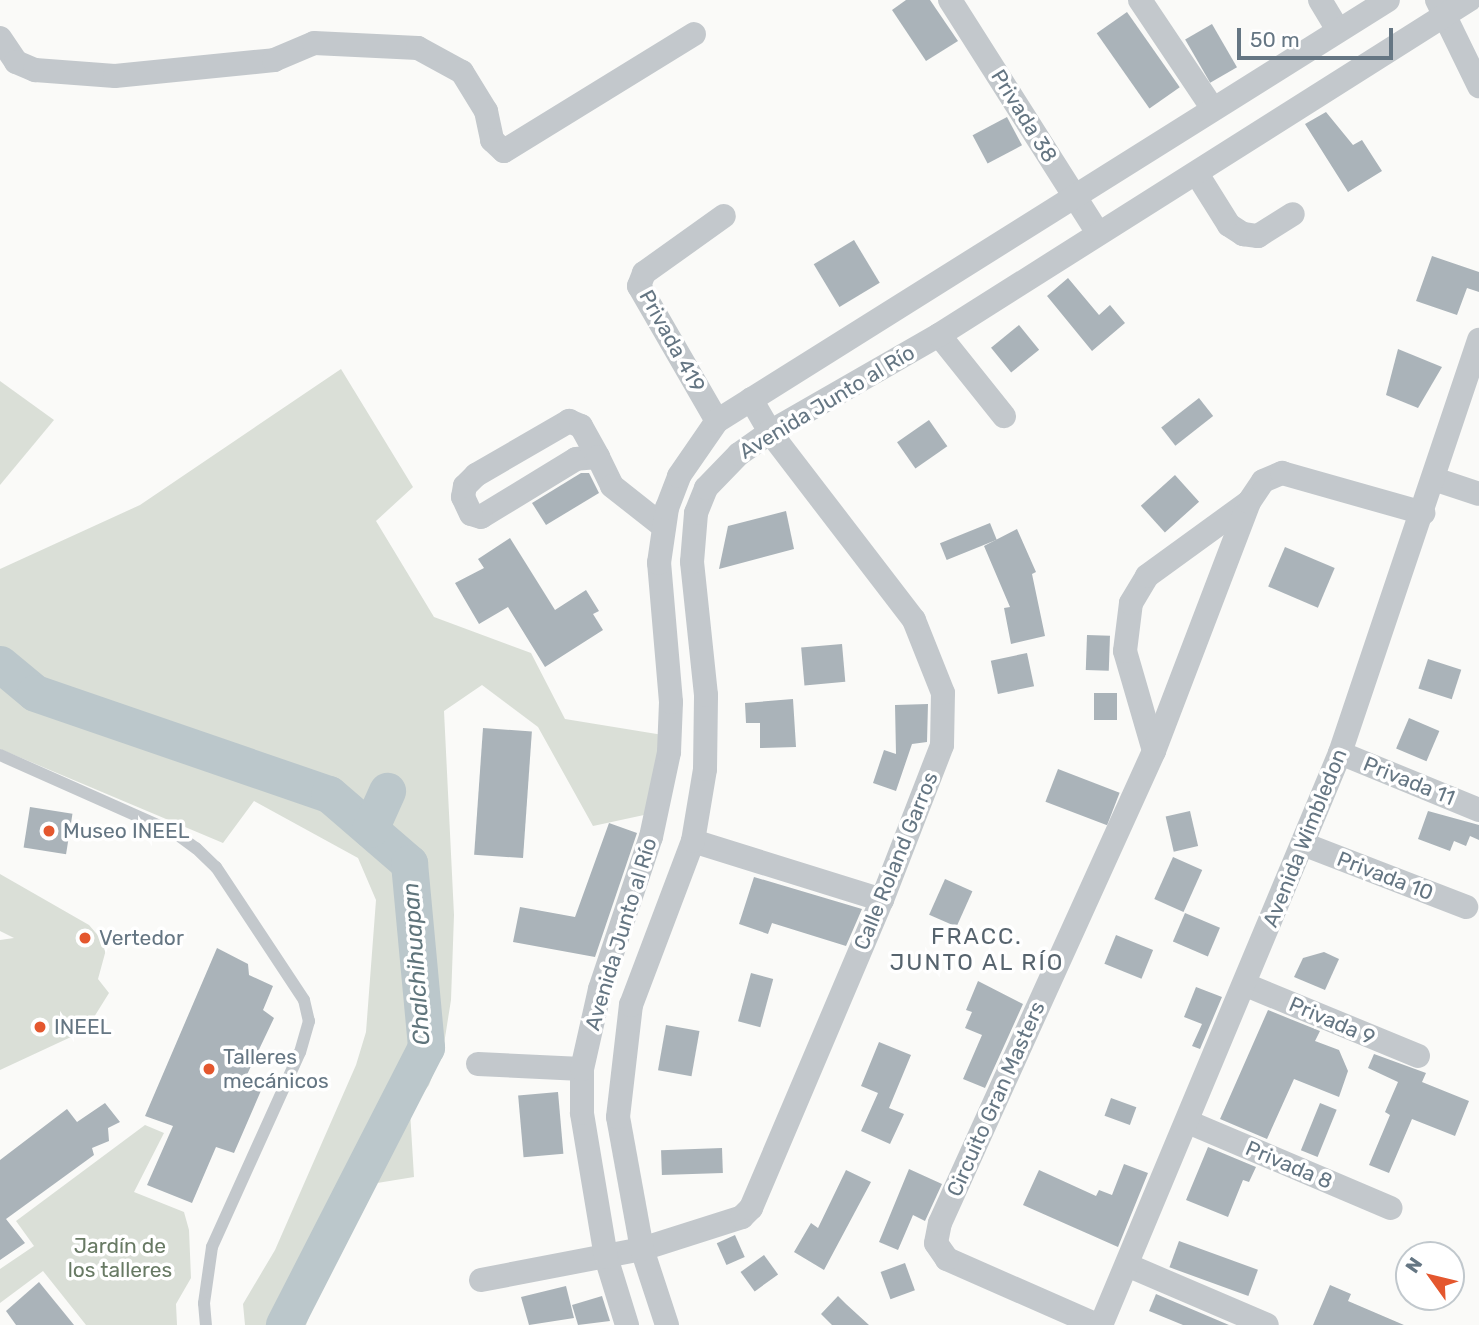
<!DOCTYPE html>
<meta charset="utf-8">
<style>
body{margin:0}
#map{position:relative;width:1479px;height:1325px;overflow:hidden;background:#fafaf8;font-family:Rubik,sans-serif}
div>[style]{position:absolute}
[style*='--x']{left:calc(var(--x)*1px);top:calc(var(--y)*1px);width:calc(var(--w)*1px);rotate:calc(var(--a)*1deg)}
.green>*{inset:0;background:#dadfd7}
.river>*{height:37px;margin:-18.5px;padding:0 18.5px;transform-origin:18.5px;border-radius:18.5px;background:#bbc7cb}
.building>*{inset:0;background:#aab3b9;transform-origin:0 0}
.lane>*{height:12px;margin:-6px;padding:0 6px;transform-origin:6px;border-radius:6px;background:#c3c8cc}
.street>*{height:24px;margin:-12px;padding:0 12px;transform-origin:12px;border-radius:12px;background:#c3c8cc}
.dots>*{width:19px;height:19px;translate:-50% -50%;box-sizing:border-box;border:4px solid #fff;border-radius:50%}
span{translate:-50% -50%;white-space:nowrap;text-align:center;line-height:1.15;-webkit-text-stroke:7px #fff;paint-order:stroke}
.street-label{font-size:21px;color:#657683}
.poi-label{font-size:21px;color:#657683}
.left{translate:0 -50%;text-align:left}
.park-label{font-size:21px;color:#687a64}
.neighbourhood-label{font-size:23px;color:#57646e;letter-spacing:2px}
.water-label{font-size:23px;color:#60757c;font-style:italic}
.north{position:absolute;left:1395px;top:1241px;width:70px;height:70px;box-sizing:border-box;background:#fff;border:2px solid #c1c8cd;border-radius:50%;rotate:304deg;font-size:19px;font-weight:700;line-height:28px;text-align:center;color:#657683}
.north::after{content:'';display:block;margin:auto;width:24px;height:32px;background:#e4572e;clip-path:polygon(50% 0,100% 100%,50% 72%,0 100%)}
.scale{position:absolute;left:1237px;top:28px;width:156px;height:32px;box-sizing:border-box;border:4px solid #657683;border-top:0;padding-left:9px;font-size:21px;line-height:24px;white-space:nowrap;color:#657683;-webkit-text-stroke:5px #fff;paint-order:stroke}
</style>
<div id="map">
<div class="green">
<div style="clip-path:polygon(341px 369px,413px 487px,376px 521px,434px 617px,531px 653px,565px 719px,663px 735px,644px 815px,593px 826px,538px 727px,482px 685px,444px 711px,454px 915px,451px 1000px,444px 1044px,429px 1085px,410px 1111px,414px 1177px,371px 1184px,340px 1233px,306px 1325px,245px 1325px,243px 1304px,275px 1250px,356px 1065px,366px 1032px,376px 900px,358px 858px,254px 801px,223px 843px,0 749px,0 569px,140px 505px)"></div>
<div style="clip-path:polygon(0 381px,54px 420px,0 485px)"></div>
<div style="clip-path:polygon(0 874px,89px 925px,107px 946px,98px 979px,109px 993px,86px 1030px,0 1070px,0 940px,14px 938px,0 931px)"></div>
<div style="clip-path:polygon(145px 1125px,164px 1133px,134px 1192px,184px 1212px,189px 1230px,191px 1278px,176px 1304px,177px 1325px,86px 1325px,43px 1271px,0 1303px,0 1269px,34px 1246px,16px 1221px)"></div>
</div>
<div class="river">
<div style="--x:0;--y:664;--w:45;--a:39.6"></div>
<div style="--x:35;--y:693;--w:311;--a:19"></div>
<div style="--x:329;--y:794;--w:106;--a:40.8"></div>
<div style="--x:409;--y:863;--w:185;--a:84.7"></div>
<div style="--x:426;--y:1047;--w:312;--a:117.1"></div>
<div style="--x:370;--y:829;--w:42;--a:-65.9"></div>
</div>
<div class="building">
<div style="clip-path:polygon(906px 0,930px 0,958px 41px,926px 61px,892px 10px)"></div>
<div style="left:1127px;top:12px;width:92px;height:37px;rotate:55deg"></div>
<div style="left:1212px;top:24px;width:50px;height:31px;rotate:60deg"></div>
<div style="clip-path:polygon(1326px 112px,1353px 145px,1362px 140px,1382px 171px,1348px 192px,1305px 124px)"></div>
<div style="left:1007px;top:117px;width:32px;height:39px;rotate:62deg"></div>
<div style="left:854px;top:240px;width:50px;height:47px;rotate:59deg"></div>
<div style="clip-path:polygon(1432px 256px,1479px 272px,1479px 292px,1467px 288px,1457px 315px,1416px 301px)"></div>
<div style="clip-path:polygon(1068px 278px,1099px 315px,1110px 305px,1125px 323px,1092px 351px,1047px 296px)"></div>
<div style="left:1019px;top:325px;width:32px;height:36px;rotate:51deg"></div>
<div style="clip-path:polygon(1398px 349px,1442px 367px,1418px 408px,1386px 395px)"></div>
<div style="left:1199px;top:398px;width:23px;height:48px;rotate:52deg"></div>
<div style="left:929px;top:420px;width:32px;height:39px;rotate:55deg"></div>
<div style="clip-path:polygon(581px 473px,589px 473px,599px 493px,546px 525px,532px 503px)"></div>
<div style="left:1175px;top:475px;width:36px;height:46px;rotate:48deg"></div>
<div style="clip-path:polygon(786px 511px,794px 549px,719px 569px,728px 526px)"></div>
<div style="left:990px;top:523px;width:18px;height:54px;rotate:68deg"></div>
<div style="clip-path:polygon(1017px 529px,1036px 572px,1032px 574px,1045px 636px,1011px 644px,1004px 608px,1010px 607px,984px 546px)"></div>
<div style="clip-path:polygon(510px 538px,555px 610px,586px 590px,599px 611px,593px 614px,603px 630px,545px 667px,508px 607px,479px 624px,455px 583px,484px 568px,478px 559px)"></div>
<div style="left:1285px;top:547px;width:54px;height:43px;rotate:23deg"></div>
<div style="left:1087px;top:635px;width:23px;height:35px;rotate:2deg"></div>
<div style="left:842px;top:644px;width:38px;height:41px;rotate:85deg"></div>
<div style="left:1027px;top:653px;width:34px;height:37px;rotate:78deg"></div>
<div style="left:1428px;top:659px;width:35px;height:31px;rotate:18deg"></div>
<div style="left:1094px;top:693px;width:23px;height:27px"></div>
<div style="clip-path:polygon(793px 699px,796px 747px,760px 748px,760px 723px,746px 723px,745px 703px)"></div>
<div style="clip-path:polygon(928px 704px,927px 742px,912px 744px,896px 791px,873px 783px,884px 750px,896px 754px,895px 705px)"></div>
<div style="left:1409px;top:718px;width:33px;height:33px;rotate:23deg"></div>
<div style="left:483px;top:728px;width:49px;height:127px;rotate:4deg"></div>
<div style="left:1058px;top:769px;width:66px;height:35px;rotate:21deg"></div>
<div style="left:30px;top:807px;width:43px;height:41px;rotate:9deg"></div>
<div style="left:1190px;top:811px;width:36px;height:25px;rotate:77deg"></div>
<div style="clip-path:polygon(1428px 811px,1479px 825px,1479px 840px,1470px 836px,1466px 846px,1454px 841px,1450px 851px,1418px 839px)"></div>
<div style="clip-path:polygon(609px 823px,637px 833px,595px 957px,513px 942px,520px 907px,575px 917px)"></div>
<div style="left:1173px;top:857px;width:32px;height:46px;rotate:24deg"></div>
<div style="clip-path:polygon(754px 877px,862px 909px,846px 946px,772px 923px,768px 934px,739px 924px)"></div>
<div style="left:945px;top:879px;width:30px;height:39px;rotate:24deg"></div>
<div style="left:1185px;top:913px;width:38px;height:31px;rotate:23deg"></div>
<div style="left:1116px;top:935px;width:40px;height:31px;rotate:22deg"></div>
<div style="clip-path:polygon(217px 948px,248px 964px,249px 975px,273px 986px,263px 1010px,274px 1018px,244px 1081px,263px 1086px,234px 1153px,216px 1147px,192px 1203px,147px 1185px,173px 1126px,145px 1116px)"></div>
<div style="clip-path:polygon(1324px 952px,1339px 959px,1325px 990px,1294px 977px,1303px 958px)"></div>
<div style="left:751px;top:973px;width:23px;height:50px;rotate:15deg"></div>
<div style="clip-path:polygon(978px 981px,1023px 1004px,985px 1088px,963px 1079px,982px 1035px,965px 1028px,972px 1012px,966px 1010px)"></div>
<div style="clip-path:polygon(1196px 987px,1222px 997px,1200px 1049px,1192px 1046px,1202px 1024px,1184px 1017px)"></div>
<div style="clip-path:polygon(1268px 1010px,1320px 1031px,1315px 1041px,1339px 1050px,1348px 1071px,1339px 1097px,1294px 1079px,1267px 1139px,1220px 1119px)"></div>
<div style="left:666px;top:1025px;width:34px;height:46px;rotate:10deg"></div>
<div style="clip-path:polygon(879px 1042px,911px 1055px,889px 1108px,904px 1114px,890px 1144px,861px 1131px,878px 1093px,861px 1086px)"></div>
<div style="clip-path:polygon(1374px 1054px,1426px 1073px,1422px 1082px,1469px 1101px,1455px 1136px,1412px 1119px,1389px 1173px,1369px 1165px,1390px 1115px,1385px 1112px,1398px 1082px,1368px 1068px)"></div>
<div style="left:558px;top:1092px;width:62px;height:40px;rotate:85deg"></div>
<div style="left:1111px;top:1098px;width:27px;height:19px;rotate:20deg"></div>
<div style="clip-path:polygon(105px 1103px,120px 1122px,108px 1128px,109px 1141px,92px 1148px,94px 1155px,6px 1219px,25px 1243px,0 1260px,0 1160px,67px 1109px,77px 1122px)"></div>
<div style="left:1320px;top:1103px;width:18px;height:51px;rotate:22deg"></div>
<div style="clip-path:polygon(1208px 1147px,1256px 1167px,1249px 1182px,1243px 1180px,1228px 1217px,1186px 1200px)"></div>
<div style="left:722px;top:1148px;width:25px;height:61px;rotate:88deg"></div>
<div style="clip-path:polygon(1124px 1164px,1148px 1173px,1118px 1247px,1023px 1205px,1039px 1170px,1096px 1196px,1099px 1190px,1112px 1195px)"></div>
<div style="clip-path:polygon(909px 1169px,942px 1184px,925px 1221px,913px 1215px,898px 1250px,879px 1242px)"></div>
<div style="clip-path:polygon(846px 1170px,871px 1182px,824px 1270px,794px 1252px,811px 1223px,818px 1228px)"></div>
<div style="left:735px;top:1235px;width:24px;height:20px;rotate:66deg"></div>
<div style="left:1179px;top:1241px;width:84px;height:28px;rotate:20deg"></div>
<div style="left:764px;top:1255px;width:24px;height:29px;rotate:54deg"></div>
<div style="left:905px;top:1263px;width:29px;height:26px;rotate:70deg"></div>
<div style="clip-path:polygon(39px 1282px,74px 1325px,16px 1325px,6px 1311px)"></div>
<div style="clip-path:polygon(1330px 1285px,1351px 1294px,1348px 1301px,1404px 1325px,1313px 1325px)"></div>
<div style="clip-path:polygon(566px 1286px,574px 1318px,529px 1325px,521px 1297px)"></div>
<div style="clip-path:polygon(1156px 1294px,1229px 1325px,1183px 1325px,1149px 1311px)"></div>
<div style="clip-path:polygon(602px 1296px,610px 1321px,578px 1325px,572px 1305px)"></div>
<div style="clip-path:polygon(838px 1296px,846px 1304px,869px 1325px,832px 1325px,821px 1314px)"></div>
</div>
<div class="lane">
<div style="--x:0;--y:755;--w:192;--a:24"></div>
<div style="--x:175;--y:833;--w:26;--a:36"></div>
<div style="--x:196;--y:848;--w:28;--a:44"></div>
<div style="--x:216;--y:867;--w:159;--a:56.5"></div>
<div style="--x:304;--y:1000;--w:22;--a:77"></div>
<div style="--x:309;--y:1021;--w:32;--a:106"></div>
<div style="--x:300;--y:1052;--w:214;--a:114.3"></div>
<div style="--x:212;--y:1247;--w:57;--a:98.1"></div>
<div style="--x:204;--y:1303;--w:22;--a:85"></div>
</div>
<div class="street">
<div style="--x:950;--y:0;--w:275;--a:57.6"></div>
<div style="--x:1140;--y:0;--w:131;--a:56.2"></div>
<div style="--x:1320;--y:0;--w:35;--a:59"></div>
<div style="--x:1437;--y:0;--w:96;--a:64"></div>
<div style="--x:0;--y:38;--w:29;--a:56"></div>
<div style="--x:16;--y:62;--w:21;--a:23"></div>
<div style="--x:35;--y:70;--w:80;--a:4.3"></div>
<div style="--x:115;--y:76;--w:160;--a:-5.7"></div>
<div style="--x:274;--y:60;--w:43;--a:-23"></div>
<div style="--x:314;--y:43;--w:104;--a:2.8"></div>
<div style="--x:418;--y:48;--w:50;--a:28.6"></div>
<div style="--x:462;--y:72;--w:46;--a:58.4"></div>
<div style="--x:486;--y:111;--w:30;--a:78"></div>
<div style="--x:492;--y:140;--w:16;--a:43"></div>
<div style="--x:504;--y:151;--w:223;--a:-31.6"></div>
<div style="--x:1197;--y:174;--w:60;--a:57.9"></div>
<div style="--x:1229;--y:225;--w:17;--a:33"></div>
<div style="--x:1243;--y:234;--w:15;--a:8"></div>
<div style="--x:1258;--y:236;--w:41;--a:-32.2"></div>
<div style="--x:939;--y:335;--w:104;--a:51.3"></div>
<div style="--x:717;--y:421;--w:156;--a:-120"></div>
<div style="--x:639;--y:286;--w:14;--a:-69"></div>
<div style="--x:644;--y:273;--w:98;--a:-35.5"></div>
<div style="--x:598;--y:457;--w:22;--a:175"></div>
<div style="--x:576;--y:459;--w:111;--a:148.6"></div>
<div style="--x:481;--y:517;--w:10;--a:-163"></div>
<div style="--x:471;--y:514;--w:19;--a:-115"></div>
<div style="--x:463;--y:497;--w:11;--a:-80"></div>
<div style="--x:465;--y:486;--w:16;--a:-45"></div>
<div style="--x:476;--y:475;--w:108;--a:-30.1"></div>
<div style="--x:569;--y:421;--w:13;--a:23"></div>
<div style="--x:581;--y:426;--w:35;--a:61"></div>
<div style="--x:598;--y:457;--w:32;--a:64"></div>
<div style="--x:612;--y:486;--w:66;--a:38.3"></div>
<div style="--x:1434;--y:479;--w:47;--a:18.4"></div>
<div style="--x:1154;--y:751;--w:104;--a:-106.2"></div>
<div style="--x:1125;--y:651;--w:48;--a:-82.9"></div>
<div style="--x:1131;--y:603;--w:31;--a:-59"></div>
<div style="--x:1147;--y:576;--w:126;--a:-36"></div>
<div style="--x:1340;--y:753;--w:150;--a:22.3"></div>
<div style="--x:693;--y:841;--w:198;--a:17.3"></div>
<div style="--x:1303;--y:844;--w:175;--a:21.1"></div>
<div style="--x:1246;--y:985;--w:186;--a:22.4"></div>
<div style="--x:478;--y:1064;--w:104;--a:2.8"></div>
<div style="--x:1188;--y:1122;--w:220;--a:23"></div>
<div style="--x:1127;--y:1265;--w:152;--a:23.2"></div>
<div style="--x:481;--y:1280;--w:164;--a:-10.9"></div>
<div style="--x:642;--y:1249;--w:105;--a:-17.7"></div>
<div style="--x:742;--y:1217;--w:13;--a:-45"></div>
<div style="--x:751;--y:1208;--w:335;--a:-67"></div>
<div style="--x:882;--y:900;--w:166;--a:-68.8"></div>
<div style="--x:942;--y:745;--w:52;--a:-88.9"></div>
<div style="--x:943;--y:693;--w:79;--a:-111.7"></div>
<div style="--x:914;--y:620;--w:237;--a:-127.5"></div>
<div style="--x:770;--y:432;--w:38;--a:-120"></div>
<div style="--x:627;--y:1325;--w:71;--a:-107.2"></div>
<div style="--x:606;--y:1257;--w:146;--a:-99.5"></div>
<div style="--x:582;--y:1113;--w:44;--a:-90"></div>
<div style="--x:582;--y:1069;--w:82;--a:-77.3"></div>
<div style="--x:600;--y:989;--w:160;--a:-71.5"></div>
<div style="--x:651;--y:837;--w:87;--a:-78"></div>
<div style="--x:669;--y:752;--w:50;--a:-87.7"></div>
<div style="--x:671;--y:702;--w:140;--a:-94.9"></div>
<div style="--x:659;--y:563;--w:56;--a:-81.7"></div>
<div style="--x:667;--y:508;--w:34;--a:-69"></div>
<div style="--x:679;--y:476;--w:67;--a:-55.4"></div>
<div style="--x:717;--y:421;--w:792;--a:-32.11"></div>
<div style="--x:667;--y:1325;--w:80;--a:-108.2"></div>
<div style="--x:642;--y:1249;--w:134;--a:-100.3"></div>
<div style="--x:618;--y:1117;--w:113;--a:-83.4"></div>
<div style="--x:631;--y:1005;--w:175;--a:-69.3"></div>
<div style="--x:693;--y:841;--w:73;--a:-80.5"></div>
<div style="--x:705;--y:769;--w:74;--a:-89.2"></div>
<div style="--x:706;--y:695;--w:134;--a:-96"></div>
<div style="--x:692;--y:562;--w:49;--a:-85.3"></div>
<div style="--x:696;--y:513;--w:27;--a:-68"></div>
<div style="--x:706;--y:488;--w:47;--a:-45.9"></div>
<div style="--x:739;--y:454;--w:38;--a:-35"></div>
<div style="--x:770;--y:432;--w:195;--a:-29.9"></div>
<div style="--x:939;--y:335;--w:627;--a:-32.3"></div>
<div style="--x:1097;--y:1325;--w:164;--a:-156.3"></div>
<div style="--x:947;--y:1259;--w:19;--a:-125"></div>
<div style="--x:936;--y:1243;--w:20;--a:-79"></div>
<div style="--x:940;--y:1223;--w:518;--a:-65.61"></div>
<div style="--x:1154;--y:751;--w:267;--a:-69.1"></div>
<div style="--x:1249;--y:502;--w:25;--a:-56"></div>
<div style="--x:1263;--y:481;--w:21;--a:-23"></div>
<div style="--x:1282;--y:473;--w:147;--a:15.8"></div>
<div style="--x:1101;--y:1325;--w:620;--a:-67.32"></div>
<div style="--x:1340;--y:753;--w:436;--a:-71.4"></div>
</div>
<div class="dots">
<div style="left:49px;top:831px;background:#e4572e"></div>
<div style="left:85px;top:938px;background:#e4572e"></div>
<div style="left:40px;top:1027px;background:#e4572e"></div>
<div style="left:209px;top:1069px;background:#e4572e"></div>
</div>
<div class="street-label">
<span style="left:1024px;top:116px;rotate:58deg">Privada 38</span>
<span style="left:672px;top:341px;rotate:61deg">Privada 419</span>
<span style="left:827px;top:402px;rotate:-31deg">Avenida Junto al Río</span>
<span style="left:1409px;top:781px;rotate:22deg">Privada 11</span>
<span style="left:1305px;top:838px;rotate:-68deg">Avenida Wimbledon</span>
<span style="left:896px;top:861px;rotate:-68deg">Calle Roland Garros</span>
<span style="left:1385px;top:876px;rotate:21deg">Privada 10</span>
<span style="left:621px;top:934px;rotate:-73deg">Avenida Junto al Río</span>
<span style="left:1332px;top:1021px;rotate:23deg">Privada 9</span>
<span style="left:996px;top:1099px;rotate:-66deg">Circuito Gran Masters</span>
<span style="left:1289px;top:1165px;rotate:23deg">Privada 8</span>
</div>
<div class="poi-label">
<span class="left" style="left:63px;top:831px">Museo INEEL</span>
<span class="left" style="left:99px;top:938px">Vertedor</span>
<span class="left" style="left:54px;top:1027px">INEEL</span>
<span class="left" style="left:223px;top:1069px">Talleres<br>mecánicos</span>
</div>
<div class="park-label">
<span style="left:120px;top:1258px">Jardín de<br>los talleres</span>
</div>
<div class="neighbourhood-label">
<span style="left:977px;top:949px">FRACC.<br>JUNTO AL RÍO</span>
</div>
<div class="water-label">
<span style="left:416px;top:964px;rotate:-94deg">Chalchihuapan</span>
</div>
<div class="north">N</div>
<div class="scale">50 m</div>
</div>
